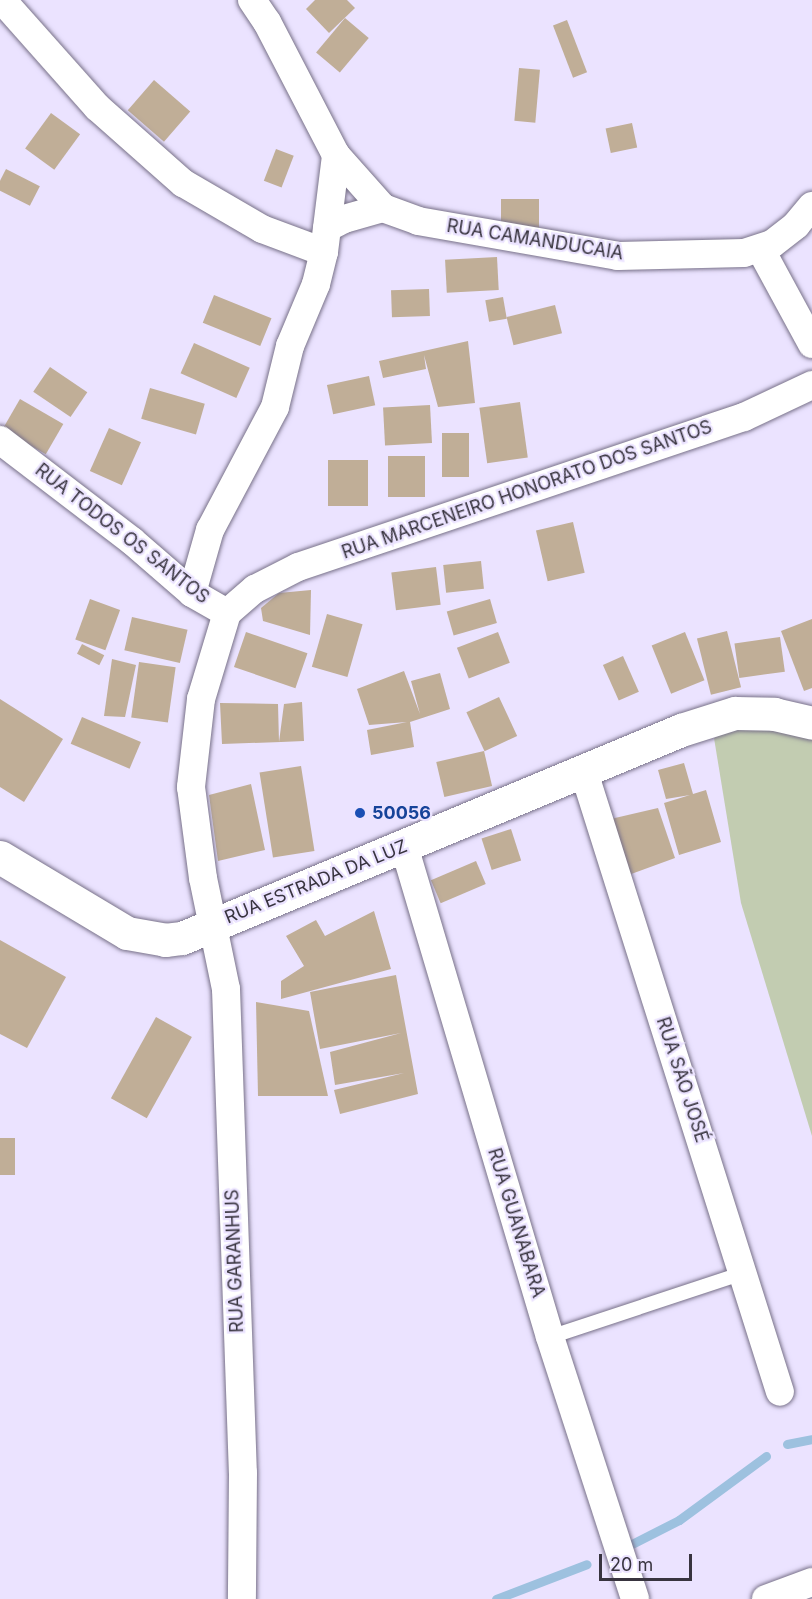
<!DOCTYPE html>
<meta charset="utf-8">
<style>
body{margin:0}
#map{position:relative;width:812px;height:1599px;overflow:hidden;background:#ebe3ff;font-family:Inter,sans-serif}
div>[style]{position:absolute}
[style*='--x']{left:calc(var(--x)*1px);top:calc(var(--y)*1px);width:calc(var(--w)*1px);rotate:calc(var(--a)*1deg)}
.green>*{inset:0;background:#c2ccb1}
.stream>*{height:9px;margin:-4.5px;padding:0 4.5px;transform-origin:4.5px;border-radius:4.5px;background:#9dc1df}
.building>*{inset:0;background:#c0ae97;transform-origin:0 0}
.roads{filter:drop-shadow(0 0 2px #787189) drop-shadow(0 0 2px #787189)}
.service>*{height:14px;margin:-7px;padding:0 7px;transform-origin:7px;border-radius:7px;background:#fff}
.minor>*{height:28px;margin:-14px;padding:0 14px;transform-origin:14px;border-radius:14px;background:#fff}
.secondary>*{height:33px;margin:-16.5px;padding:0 16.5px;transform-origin:16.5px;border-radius:16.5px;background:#fff}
.dots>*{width:16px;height:16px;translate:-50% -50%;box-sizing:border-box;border:3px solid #ebe3ff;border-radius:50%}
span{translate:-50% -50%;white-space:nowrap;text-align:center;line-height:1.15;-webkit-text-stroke:4.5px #ebe3ff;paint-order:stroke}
.street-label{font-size:18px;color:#38343f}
.transit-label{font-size:18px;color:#164399;font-weight:700}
.left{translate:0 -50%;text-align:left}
.scale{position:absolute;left:599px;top:1554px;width:93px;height:27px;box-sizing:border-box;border:3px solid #38343f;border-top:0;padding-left:8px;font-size:18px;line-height:21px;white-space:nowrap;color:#38343f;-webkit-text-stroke:4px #ebe3ff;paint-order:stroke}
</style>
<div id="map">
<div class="green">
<div style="clip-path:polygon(758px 717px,812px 733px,812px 1136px,741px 903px,714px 738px)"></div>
</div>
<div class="stream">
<div style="--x:787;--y:1444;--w:25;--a:-11"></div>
<div style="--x:622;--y:1549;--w:64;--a:-27"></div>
<div style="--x:679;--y:1520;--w:108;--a:-36.3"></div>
<div style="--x:496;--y:1599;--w:97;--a:-21"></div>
</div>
<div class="building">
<div style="clip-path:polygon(315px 0,347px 0,355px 8px,329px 33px,306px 9px)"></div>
<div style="left:345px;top:18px;width:31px;height:45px;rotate:40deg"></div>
<div style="left:567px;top:20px;width:56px;height:15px;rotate:69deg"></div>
<div style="left:519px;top:68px;width:21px;height:53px;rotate:5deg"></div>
<div style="left:154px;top:80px;width:48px;height:40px;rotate:41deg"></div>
<div style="left:51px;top:113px;width:36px;height:44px;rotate:36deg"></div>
<div style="left:632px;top:123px;width:25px;height:27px;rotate:78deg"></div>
<div style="left:276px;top:149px;width:19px;height:34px;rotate:21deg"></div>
<div style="left:6px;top:169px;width:38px;height:22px;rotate:27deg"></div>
<div style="left:501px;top:199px;width:38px;height:32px"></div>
<div style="left:497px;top:257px;width:33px;height:52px;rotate:87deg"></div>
<div style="left:429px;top:289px;width:27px;height:38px;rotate:88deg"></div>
<div style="left:214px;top:295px;width:62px;height:30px;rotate:22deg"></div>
<div style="left:503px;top:297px;width:22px;height:18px;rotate:80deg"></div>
<div style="left:555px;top:305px;width:29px;height:50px;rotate:76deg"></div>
<div style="clip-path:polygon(468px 341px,475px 403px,438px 407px,424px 355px,426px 369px,383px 378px,379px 361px)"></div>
<div style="left:194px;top:343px;width:61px;height:33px;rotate:24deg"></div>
<div style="left:50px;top:367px;width:45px;height:30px;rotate:34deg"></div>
<div style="left:369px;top:376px;width:30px;height:43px;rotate:78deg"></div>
<div style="left:150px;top:388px;width:57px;height:32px;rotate:16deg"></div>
<div style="left:20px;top:399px;width:50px;height:35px;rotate:30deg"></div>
<div style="left:520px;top:402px;width:56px;height:41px;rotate:82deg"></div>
<div style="left:430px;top:405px;width:38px;height:47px;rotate:87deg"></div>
<div style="left:109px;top:428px;width:35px;height:47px;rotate:24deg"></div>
<div style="left:442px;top:433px;width:27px;height:44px"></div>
<div style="left:388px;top:456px;width:37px;height:41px"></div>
<div style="left:328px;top:460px;width:40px;height:46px"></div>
<div style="left:573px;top:522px;width:52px;height:38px;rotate:77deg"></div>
<div style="left:481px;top:561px;width:28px;height:38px;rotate:84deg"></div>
<div style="left:436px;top:567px;width:38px;height:45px;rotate:83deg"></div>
<div style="clip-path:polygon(311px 590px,310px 635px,263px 621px,261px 608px,279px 593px)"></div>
<div style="left:90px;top:599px;width:32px;height:43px;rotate:20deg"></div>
<div style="left:490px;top:599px;width:25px;height:45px;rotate:74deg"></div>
<div style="left:327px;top:614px;width:37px;height:55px;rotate:16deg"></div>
<div style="left:132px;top:617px;width:57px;height:34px;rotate:13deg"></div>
<div style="clip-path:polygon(812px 619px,812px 688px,804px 691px,781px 631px)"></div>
<div style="left:727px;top:631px;width:58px;height:31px;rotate:76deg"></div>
<div style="left:246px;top:632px;width:65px;height:37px;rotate:19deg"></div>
<div style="left:498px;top:632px;width:33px;height:44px;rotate:69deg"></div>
<div style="left:685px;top:632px;width:52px;height:36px;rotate:68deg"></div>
<div style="left:780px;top:637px;width:35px;height:46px;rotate:82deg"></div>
<div style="left:82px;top:644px;width:25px;height:11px;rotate:27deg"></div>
<div style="left:623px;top:656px;width:39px;height:22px;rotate:66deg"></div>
<div style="clip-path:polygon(112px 659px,136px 665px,125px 717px,104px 716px)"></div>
<div style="left:139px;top:662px;width:37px;height:56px;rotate:8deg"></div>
<div style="clip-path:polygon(404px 671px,420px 714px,411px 681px,440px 673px,450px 709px,410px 722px,414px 747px,371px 755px,367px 730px,407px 722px,369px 725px,357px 689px)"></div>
<div style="left:499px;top:697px;width:43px;height:36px;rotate:65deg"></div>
<div style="clip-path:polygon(0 699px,63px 739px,24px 802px,0 787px)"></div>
<div style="clip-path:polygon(302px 702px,304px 741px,281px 742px,222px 744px,220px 703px,278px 704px,279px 742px,284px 704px)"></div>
<div style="left:82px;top:717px;width:64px;height:29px;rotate:23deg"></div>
<div style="left:484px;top:751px;width:36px;height:49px;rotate:77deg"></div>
<div style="clip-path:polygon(684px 763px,693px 794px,706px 790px,721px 842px,679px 855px,664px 803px,690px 795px,666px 799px,658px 770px)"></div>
<div style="left:301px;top:766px;width:86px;height:42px;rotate:81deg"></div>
<div style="clip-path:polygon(251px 784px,265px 850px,218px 861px,209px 795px)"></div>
<div style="clip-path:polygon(658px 808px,675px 858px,623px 877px,602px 821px)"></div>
<div style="left:511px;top:829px;width:33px;height:31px;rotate:72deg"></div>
<div style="left:476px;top:861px;width:25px;height:49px;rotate:67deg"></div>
<div style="clip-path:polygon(374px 911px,391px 969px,281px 999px,281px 981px,304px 966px,286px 936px,316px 920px,325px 936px)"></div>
<div style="clip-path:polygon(0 940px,66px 977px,27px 1048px,0 1034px)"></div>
<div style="clip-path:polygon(396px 975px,418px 1094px,340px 1114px,334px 1090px,404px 1073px,335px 1085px,330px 1052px,401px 1033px,320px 1049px,310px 992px)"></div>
<div style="clip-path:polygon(256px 1002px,309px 1011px,328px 1096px,258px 1096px)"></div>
<div style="left:156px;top:1017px;width:41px;height:93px;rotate:29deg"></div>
<div style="left:0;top:1138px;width:15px;height:37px"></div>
</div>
<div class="roads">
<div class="service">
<div style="--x:550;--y:1337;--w:204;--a:-18.3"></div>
</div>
<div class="minor">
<div style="--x:2;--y:0;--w:143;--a:48.4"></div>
<div style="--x:97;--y:107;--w:115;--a:41.5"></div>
<div style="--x:183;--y:183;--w:91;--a:30.2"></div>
<div style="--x:262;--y:229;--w:66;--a:20.4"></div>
<div style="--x:252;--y:0;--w:27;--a:56"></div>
<div style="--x:267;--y:22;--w:150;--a:62.6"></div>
<div style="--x:336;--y:155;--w:71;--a:48.4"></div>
<div style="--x:383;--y:208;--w:37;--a:20"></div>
<div style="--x:418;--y:221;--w:203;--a:9.9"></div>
<div style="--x:618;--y:256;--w:126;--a:-1.4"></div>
<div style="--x:744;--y:253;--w:29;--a:-18"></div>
<div style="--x:772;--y:244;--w:31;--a:-38"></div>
<div style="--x:796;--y:225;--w:25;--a:-50"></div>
<div style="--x:327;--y:228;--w:19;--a:-28"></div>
<div style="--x:344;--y:219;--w:41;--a:-15.8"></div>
<div style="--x:761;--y:250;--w:107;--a:61.5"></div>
<div style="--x:0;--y:440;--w:166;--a:37.4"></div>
<div style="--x:132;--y:541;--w:79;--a:40.9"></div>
<div style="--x:192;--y:593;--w:40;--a:29.7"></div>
<div style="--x:227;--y:613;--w:37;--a:-41"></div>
<div style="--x:255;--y:589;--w:48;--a:-27.1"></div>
<div style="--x:298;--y:567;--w:471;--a:-18.6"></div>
<div style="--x:744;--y:417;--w:75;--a:-25.2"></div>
<div style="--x:192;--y:593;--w:66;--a:-74.1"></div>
<div style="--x:210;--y:530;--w:139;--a:-62.1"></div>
<div style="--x:275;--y:407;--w:63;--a:-76.2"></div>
<div style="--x:290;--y:346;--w:67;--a:-67.2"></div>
<div style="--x:316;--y:284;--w:33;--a:-76"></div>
<div style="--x:324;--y:252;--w:98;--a:-82.9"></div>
<div style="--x:227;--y:613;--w:90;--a:106.8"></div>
<div style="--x:201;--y:699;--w:89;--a:96.5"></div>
<div style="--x:191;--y:787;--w:92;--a:82.5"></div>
<div style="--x:203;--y:878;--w:113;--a:78.3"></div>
<div style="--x:226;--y:989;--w:484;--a:88"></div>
<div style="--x:243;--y:1473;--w:126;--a:90.5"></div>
<div style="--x:583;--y:769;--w:653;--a:72.45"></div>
<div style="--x:404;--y:846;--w:512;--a:73.44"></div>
<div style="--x:550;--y:1337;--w:275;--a:72"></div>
<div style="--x:766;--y:1599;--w:49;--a:-20.3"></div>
</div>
<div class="secondary">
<div style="--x:0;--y:857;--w:148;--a:30.9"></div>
<div style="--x:127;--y:933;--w:39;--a:10"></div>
<div style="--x:165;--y:940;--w:17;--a:-7"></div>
<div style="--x:182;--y:938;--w:541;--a:-22.63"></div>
<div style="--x:681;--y:730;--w:57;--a:-17.5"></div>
<div style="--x:735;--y:713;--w:39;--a:1"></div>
<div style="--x:774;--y:714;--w:39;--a:13"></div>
</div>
</div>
<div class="dots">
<div style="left:360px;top:813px;background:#1a4fb4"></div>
</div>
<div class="street-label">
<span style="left:535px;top:240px;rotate:9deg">RUA CAMANDUCAIA</span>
<span style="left:527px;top:490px;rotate:-19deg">RUA MARCENEIRO HONORATO DOS SANTOS</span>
<span style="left:122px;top:534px;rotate:38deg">RUA TODOS OS SANTOS</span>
<span style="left:316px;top:882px;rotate:-22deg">RUA ESTRADA DA LUZ</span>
<span style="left:682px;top:1080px;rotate:72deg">RUA SÃO JOSÉ</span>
<span style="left:516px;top:1223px;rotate:73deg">RUA GUANABARA</span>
<span style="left:235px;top:1261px;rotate:-92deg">RUA GARANHUS</span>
</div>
<div class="transit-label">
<span class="left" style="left:372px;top:813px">50056</span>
</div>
<div class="scale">20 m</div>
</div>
